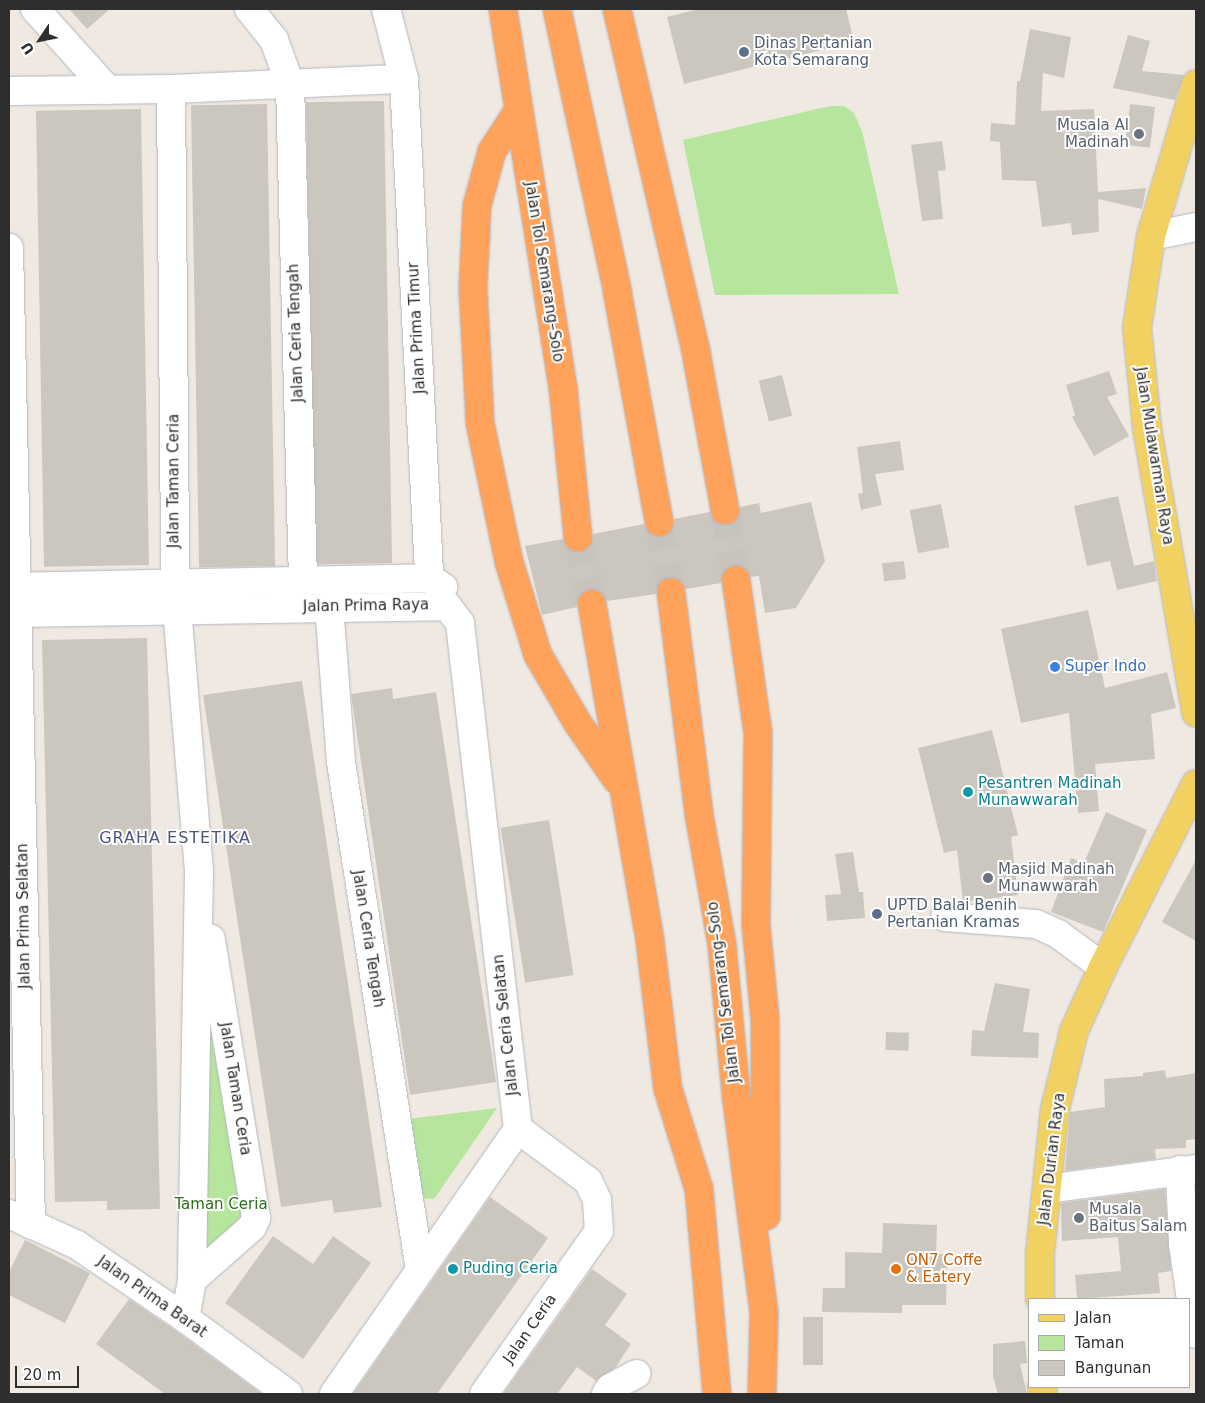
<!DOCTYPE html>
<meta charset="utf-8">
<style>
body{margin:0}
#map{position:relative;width:1205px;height:1403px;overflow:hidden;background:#efe9e1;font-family:"DejaVu Sans",sans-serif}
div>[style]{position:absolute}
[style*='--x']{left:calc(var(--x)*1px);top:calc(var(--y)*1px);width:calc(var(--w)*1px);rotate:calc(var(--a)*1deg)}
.green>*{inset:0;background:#b6e59e}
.building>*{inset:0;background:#cbc7bf;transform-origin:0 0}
.highway-tunnel>*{height:28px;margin-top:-14px;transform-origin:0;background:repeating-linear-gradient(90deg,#c8c4bd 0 28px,transparent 0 42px)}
.roads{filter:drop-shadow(0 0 1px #b4b7c1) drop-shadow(0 0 1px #b4b7c1)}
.minor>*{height:28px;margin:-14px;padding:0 14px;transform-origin:14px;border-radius:14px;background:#fff}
.major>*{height:28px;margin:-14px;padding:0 14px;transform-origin:14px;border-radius:14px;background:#f2d163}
.highway>*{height:28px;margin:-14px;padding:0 14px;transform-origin:14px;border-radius:14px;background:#ffa35c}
.dots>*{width:14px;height:14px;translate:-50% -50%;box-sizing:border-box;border:2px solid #fff;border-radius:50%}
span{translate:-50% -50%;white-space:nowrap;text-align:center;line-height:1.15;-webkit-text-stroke:4px #fff;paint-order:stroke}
.service-label{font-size:15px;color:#4e5e75}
.left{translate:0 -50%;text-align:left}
.worship-label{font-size:15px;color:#5b616d}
.right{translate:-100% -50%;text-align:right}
.street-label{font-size:15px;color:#2e2e2e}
.shop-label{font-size:15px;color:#366cbe}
.culture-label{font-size:15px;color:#0d838f}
.park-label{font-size:15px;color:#2c6e1b}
.food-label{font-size:15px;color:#c56008}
.neighbourhood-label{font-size:16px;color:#4d5680;letter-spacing:1px}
.frame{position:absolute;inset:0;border:10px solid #2e2e2e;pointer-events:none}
.legend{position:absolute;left:1028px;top:1298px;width:162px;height:90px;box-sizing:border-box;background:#fff;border:1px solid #ababab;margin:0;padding:6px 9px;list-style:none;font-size:15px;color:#2e2e2e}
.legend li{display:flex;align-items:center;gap:10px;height:25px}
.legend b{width:25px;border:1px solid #ababab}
.north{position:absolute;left:15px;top:15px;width:50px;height:50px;-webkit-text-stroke:4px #fff;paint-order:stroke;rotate:236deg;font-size:14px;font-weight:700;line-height:20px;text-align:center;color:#2e2e2e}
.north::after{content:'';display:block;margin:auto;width:18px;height:22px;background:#2e2e2e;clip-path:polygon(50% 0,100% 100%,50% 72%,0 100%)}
.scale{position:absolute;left:15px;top:1366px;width:64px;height:22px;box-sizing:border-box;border:2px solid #2e2e2e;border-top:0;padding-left:6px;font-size:15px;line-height:18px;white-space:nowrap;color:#2e2e2e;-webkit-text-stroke:4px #fff;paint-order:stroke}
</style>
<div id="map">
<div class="green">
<div style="clip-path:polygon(830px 106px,844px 106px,854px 113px,862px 131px,899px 294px,715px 295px,683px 140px)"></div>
<div style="clip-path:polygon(199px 965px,244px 1215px,209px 1256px,200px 1250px)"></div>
<div style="clip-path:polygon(497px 1108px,434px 1199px,419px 1198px,408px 1119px)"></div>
</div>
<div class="building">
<div style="clip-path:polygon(69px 9px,110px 9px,87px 29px)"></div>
<div style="clip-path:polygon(699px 9px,846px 9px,854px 42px,684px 84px,667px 17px)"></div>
<div style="clip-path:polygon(1030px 29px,1071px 37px,1064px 78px,1043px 73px,1041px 111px,1094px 109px,1098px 192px,1146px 188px,1142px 209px,1098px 199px,1099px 232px,1072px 235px,1071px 223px,1042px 227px,1036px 181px,1002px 180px,1000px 142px,990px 141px,991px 123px,1015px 125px,1017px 81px,1020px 81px)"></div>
<div style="clip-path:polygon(1128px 35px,1150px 41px,1142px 71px,1184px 75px,1175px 100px,1113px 88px)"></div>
<div style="left:384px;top:101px;width:462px;height:78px;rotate:89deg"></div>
<div style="left:267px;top:104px;width:462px;height:76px;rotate:89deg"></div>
<div style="left:1155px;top:107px;width:41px;height:25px;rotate:97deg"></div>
<div style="left:141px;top:109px;width:456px;height:105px;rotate:89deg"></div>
<div style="clip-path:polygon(942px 141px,946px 170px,938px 171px,943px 219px,922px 221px,911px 145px)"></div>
<div style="clip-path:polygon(1109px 371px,1117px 394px,1107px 397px,1129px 436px,1094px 456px,1072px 417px,1075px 415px,1066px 385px)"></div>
<div style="left:782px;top:375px;width:42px;height:24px;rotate:76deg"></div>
<div style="clip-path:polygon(900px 441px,904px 470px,875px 474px,882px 505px,861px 510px,858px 494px,863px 493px,857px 447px)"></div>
<div style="clip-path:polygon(1118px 496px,1134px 566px,1154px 561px,1157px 581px,1117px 590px,1110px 561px,1087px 566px,1074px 506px)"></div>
<div style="clip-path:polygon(811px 502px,825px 561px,796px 608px,765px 613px,759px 576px,751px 577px,742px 566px,734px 565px,726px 568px,721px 583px,686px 589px,677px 578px,669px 577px,657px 586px,656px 594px,607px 601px,598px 590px,589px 589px,578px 598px,577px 607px,542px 615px,525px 546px,563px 539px,571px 551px,580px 552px,592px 544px,593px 534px,644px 524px,647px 532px,661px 537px,669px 534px,674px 519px,710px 512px,713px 520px,727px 525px,735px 522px,740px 507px,759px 503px,761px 513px)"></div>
<div style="left:941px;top:504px;width:44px;height:32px;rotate:79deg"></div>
<div style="left:904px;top:561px;width:18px;height:22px;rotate:84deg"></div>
<div style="clip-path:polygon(1088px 610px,1105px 688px,1167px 672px,1176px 708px,1151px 714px,1155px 759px,1095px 764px,1099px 811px,1078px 813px,1069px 713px,1021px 723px,1001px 629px)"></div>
<div style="clip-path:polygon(147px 638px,160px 1209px,107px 1210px,107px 1201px,55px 1202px,42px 640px)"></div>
<div style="clip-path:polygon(302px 681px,382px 1207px,334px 1213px,332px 1200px,281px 1207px,203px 695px)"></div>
<div style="clip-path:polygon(392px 688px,393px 699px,436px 692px,496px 1082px,410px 1095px,351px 694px)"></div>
<div style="clip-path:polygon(992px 730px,1018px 835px,1011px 837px,1018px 895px,963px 902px,957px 850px,944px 853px,918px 748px)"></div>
<div style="clip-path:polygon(1106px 812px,1147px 830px,1103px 932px,1051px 912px,1071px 858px,1084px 863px)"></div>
<div style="left:549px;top:820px;width:157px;height:49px;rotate:81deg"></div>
<div style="clip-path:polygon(853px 852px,859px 892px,863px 892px,865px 918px,827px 921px,825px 895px,841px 894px,835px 854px)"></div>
<div style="clip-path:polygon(1196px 860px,1196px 941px,1162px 922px)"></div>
<div style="clip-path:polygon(995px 983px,1030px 989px,1023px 1032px,1039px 1033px,1038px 1058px,971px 1056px,972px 1030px,984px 1031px)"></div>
<div style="left:886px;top:1032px;width:23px;height:18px;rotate:2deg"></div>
<div style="clip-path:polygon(1165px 1070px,1166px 1078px,1196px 1073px,1196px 1139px,1186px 1140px,1186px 1148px,1155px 1149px,1156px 1159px,1065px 1171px,1070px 1112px,1105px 1107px,1104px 1079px,1143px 1076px,1143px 1073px)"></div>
<div style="clip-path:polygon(1165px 1189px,1171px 1271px,1158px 1273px,1160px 1293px,1077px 1299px,1075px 1275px,1121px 1271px,1118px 1237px,1062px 1241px,1061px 1203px)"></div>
<div style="clip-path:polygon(490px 1197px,548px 1238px,437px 1394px,353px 1394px)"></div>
<div style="clip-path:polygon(883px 1223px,937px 1225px,936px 1254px,947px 1254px,946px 1305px,902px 1305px,902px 1313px,822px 1312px,823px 1288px,845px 1288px,845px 1252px,882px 1253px)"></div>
<div style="clip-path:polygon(273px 1236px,313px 1264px,333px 1236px,371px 1263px,303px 1359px,225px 1303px)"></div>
<div style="clip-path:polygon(25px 1240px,90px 1273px,65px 1323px,9px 1295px,9px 1272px)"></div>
<div style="clip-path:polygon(592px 1269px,627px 1294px,605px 1325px,631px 1344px,615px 1368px,596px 1381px,577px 1367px,557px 1394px,503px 1394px)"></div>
<div style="clip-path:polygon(129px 1299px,176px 1331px,262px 1394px,165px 1394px,96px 1344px)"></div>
<div style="left:803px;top:1317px;width:20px;height:48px"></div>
<div style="clip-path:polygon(1025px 1341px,1027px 1363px,1020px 1364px,1027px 1394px,998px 1394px,993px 1377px,993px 1344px)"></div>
</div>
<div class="highway-tunnel">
<div style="--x:725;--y:510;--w:71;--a:81.1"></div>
<div style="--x:659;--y:522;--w:71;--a:80.3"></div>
<div style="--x:578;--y:537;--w:68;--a:78.2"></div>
</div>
<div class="roads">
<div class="minor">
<div style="--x:35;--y:9;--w:109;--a:48"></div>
<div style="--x:249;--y:9;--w:40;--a:51"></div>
<div style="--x:274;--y:40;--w:47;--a:70"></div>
<div style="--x:290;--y:84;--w:499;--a:88.5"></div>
<div style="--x:386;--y:9;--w:72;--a:75.6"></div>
<div style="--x:171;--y:89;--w:496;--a:89.5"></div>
<div style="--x:175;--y:585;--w:287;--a:85.2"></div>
<div style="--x:199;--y:871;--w:409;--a:91"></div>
<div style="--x:192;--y:1280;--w:39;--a:100"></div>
<div style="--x:9;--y:91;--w:162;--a:-0.7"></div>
<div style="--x:171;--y:89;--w:233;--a:-2.5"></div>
<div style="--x:404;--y:79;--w:500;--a:87.1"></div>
<div style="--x:1151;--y:236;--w:46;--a:-11.3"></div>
<div style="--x:9;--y:248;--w:977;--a:88.71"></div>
<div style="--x:9;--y:587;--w:420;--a:-1.2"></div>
<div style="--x:429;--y:578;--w:17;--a:33"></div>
<div style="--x:329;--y:606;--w:156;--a:85.6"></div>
<div style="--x:341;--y:762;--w:514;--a:81.16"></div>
<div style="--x:9;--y:613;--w:438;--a:-0.9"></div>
<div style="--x:945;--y:917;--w:91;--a:4.4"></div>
<div style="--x:1036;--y:924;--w:24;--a:24"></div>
<div style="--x:1058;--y:934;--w:56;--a:36.3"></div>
<div style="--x:1180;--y:1170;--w:74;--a:87.7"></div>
<div style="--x:1183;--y:1244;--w:91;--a:81.8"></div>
<div style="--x:1047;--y:1189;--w:150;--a:-7.6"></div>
<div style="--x:9;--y:1214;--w:75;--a:24.5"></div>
<div style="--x:77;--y:1245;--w:130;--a:34.1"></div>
<div style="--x:185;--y:1318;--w:128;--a:36.4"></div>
<div style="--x:192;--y:1280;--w:80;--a:-41.5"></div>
<div style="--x:252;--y:1227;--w:10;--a:-66"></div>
<div style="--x:256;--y:1218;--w:283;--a:-99.2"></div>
<div style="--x:334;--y:1394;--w:323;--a:-55.2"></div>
<div style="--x:518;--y:1129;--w:509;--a:-96.54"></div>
<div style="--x:460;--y:623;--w:21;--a:-127"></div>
<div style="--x:484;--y:1394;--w:199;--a:-54.8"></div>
<div style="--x:599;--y:1231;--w:31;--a:-94"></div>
<div style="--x:597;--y:1200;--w:21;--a:-115"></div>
<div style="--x:588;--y:1181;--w:87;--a:-143.4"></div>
<div style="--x:606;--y:1394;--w:7;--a:-56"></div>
<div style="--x:610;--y:1388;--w:30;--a:-28"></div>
</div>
<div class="major">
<div style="--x:1196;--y:84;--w:159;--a:106.5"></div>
<div style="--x:1151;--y:236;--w:92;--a:98.7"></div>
<div style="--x:1137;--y:327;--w:101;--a:84.3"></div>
<div style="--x:1147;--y:428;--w:289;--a:80.2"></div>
<div style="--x:1040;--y:1299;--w:46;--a:-90"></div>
<div style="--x:1040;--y:1253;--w:145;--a:-84.1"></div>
<div style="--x:1055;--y:1109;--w:80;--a:-76.3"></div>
<div style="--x:1074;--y:1031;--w:70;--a:-65.6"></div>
<div style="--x:1103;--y:967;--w:205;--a:-63.1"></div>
<div style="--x:1042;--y:1387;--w:7;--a:82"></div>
</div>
<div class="highway">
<div style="--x:503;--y:9;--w:383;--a:81"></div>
<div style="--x:563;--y:387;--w:151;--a:84.3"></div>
<div style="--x:557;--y:9;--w:287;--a:77.9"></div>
<div style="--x:617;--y:290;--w:236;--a:79.7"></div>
<div style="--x:617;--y:9;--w:352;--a:77"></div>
<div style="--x:696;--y:352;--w:161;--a:79.6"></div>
<div style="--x:518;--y:111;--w:48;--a:123"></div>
<div style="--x:492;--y:151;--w:57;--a:105.3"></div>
<div style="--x:477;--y:206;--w:82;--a:92.8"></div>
<div style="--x:473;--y:288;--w:135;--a:87"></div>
<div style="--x:480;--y:423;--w:142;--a:78.2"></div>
<div style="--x:509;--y:562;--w:97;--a:72.7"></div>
<div style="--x:538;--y:655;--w:78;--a:59.8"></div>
<div style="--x:577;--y:722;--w:70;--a:55.4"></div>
<div style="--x:736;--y:580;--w:155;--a:81.8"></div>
<div style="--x:758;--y:733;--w:192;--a:90.6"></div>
<div style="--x:756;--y:925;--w:94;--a:84.5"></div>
<div style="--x:765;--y:1019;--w:197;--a:89.7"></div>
<div style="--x:671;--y:592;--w:224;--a:82.8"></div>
<div style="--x:699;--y:814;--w:133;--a:80"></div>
<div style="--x:722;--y:945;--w:150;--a:84.6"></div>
<div style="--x:736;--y:1094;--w:221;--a:82.7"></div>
<div style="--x:764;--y:1313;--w:81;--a:91.4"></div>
<div style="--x:592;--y:604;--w:342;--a:80.2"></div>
<div style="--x:650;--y:941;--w:149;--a:83.1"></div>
<div style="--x:668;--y:1089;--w:105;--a:72.8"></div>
<div style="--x:699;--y:1189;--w:206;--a:85"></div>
</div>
</div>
<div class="dots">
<div style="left:744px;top:52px;background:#5c6f8a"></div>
<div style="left:1139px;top:134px;background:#6b7280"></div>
<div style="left:1055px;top:667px;background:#3f7fe0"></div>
<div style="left:968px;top:792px;background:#0f9aa8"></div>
<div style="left:988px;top:878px;background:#6b7280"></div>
<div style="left:877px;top:914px;background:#5c6f8a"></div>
<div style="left:1079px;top:1218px;background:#6b7280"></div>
<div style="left:453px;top:1269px;background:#0f9aa8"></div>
<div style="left:896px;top:1269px;background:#e8710a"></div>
</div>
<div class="service-label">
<span class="left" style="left:754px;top:52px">Dinas Pertanian<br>Kota Semarang</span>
<span class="left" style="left:887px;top:914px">UPTD Balai Benih<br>Pertanian Kramas</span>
</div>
<div class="worship-label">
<span class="right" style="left:1129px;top:134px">Musala Al<br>Madinah</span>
<span class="left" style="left:998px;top:878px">Masjid Madinah<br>Munawwarah</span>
<span class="left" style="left:1089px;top:1218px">Musala<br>Baitus Salam</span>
</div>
<div class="street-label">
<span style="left:544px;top:272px;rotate:81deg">Jalan Tol Semarang–Solo</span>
<span style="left:417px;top:328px;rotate:-93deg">Jalan Prima Timur</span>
<span style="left:296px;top:333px;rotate:-92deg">Jalan Ceria Tengah</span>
<span style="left:1154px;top:456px;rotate:81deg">Jalan Mulawarman Raya</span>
<span style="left:174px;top:481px;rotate:-90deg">Jalan Taman Ceria</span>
<span style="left:366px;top:606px;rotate:-1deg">Jalan Prima Raya</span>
<span style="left:24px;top:916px;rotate:-91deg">Jalan Prima Selatan</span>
<span style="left:368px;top:939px;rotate:81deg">Jalan Ceria Tengah</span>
<span style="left:724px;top:992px;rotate:-97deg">Jalan Tol Semarang–Solo</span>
<span style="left:506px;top:1025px;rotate:-96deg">Jalan Ceria Selatan</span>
<span style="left:235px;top:1089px;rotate:81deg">Jalan Taman Ceria</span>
<span style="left:1052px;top:1159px;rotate:-83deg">Jalan Durian Raya</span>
<span style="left:152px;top:1297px;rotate:35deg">Jalan Prima Barat</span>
<span style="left:530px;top:1329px;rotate:-55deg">Jalan Ceria</span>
</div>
<div class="shop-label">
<span class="left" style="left:1065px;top:667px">Super Indo</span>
</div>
<div class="culture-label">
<span class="left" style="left:978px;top:792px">Pesantren Madinah<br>Munawwarah</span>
<span class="left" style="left:463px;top:1269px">Puding Ceria</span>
</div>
<div class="park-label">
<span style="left:221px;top:1205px">Taman Ceria</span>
</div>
<div class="food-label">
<span class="left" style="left:906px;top:1269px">ON7 Coffe<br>&amp; Eatery</span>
</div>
<div class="neighbourhood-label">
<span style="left:175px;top:838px">GRAHA ESTETIKA</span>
</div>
<div class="frame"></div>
<ul class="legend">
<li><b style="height:6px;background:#f2d163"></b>Jalan</li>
<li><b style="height:14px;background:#b6e59e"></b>Taman</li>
<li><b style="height:14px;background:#cbc7bf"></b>Bangunan</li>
</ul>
<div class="north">U</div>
<div class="scale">20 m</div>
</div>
